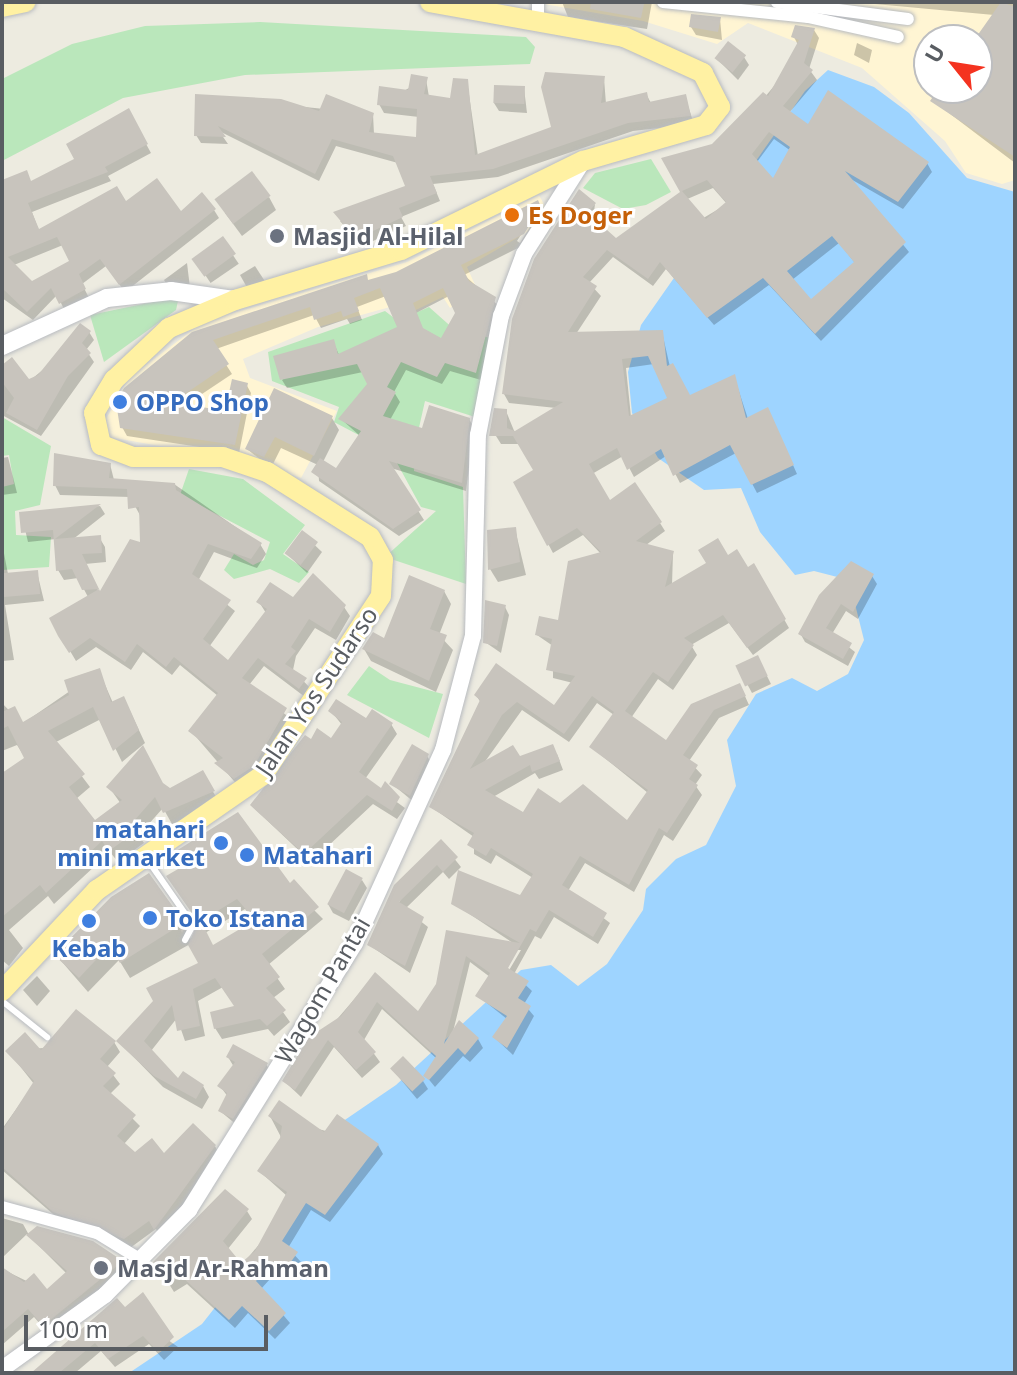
<!DOCTYPE html>
<style>
body{margin:0}
#map{position:relative;width:1017px;height:1375px;overflow:hidden;background:#edebe0;font-family:"Noto Sans",sans-serif}
div>[style]{position:absolute}
[style*='--x']{left:calc(var(--x)*1px);top:calc(var(--y)*1px);width:calc(var(--w)*1px);rotate:calc(var(--a)*1deg)}
.commercial>*{inset:0;background:#fff5d3}
.green>*{inset:0;background:#bae7bb}
.water>*{inset:0;background:#9ed4ff}
.shadow>*{inset:0;background:#0003;transform-origin:0 0}
.building>*{inset:0;background:#c8c4bd;transform-origin:0 0}
.roads{filter:drop-shadow(0 0 2px #b8bbc0) drop-shadow(0 0 2px #b8bbc0)}
.service>*{height:6px;margin:-3px;padding:0 3px;transform-origin:3px;border-radius:3px;background:#fff}
.minor>*{height:12px;margin:-6px;padding:0 6px;transform-origin:6px;border-radius:6px;background:#fff}
.tertiary>*{height:16px;margin:-8px;padding:0 8px;transform-origin:8px;border-radius:8px;background:#fff}
.secondary>*{height:18px;margin:-9px;padding:0 9px;transform-origin:9px;border-radius:9px;background:#fff}
.primary>*{height:20px;margin:-10px;padding:0 10px;transform-origin:10px;border-radius:10px;background:#fff1a3}
.dots>*{width:22px;height:22px;translate:-50% -50%;box-sizing:border-box;border:4px solid #fff;border-radius:50%}
span{translate:-50% -50%;white-space:nowrap;text-align:center;line-height:1.15;-webkit-text-stroke:6px #fff;paint-order:stroke}
.food-label{font-size:24px;color:#c56008;font-weight:700}
.left{translate:0 -50%;text-align:left}
.worship-label{font-size:24px;color:#5b616d;font-weight:700}
.shop-label{font-size:24px;color:#366cbe;font-weight:700}
.right{translate:-100% -50%;text-align:right}
.street-label{font-size:24px;color:#595d62}
.frame{position:absolute;inset:0;border:4px solid #595d62;pointer-events:none}
.north{position:absolute;left:913px;top:24px;width:80px;height:80px;box-sizing:border-box;background:#fff;border:2px solid #bdbec0;border-radius:50%;rotate:300deg;font-size:22px;font-weight:700;line-height:32px;text-align:center;color:#595d62}
.north::after{content:'';display:block;margin:auto;width:28px;height:36px;background:#f43320;clip-path:polygon(50% 0,100% 100%,50% 72%,0 100%)}
.scale{position:absolute;left:24px;top:1315px;width:244px;height:36px;box-sizing:border-box;border:4px solid #595d62;border-top:0;padding-left:10px;font-size:24px;line-height:28px;white-space:nowrap;color:#595d62;-webkit-text-stroke:6px #fff;paint-order:stroke}
</style>
<div id="map">
<div class="commercial">
<div style="clip-path:polygon(evenodd,532px 2px,1015px 2px,1015px 180px,1002px 184px,966px 173px,945px 141px,862px 68px,748px 23px,717px 44px,643px 21px,532px 2px,929px 40px,977px 40px,977px 88px,929px 88px,929px 40px)"></div>
<div style="clip-path:polygon(539px 195px,547px 210px,541px 224px,467px 267px,476px 287px,450px 308px,443px 297px,397px 319px,390px 307px,318px 327px,243px 359px,250px 378px,337px 411px,301px 478px,261px 464px,109px 437px,106px 419px,129px 378px,203px 322px,407px 262px)"></div>
</div>
<div class="green">
<div style="clip-path:polygon(260px 22px,526px 37px,535px 47px,530px 64px,245px 75px,123px 98px,2px 161px,2px 79px,72px 44px,145px 26px)"></div>
<div style="clip-path:polygon(651px 159px,671px 192px,646px 205px,623px 209px,583px 188px,595px 173px)"></div>
<div style="clip-path:polygon(167px 299px,178px 301px,176px 310px,104px 362px,90px 315px)"></div>
<div style="clip-path:polygon(429px 307px,456px 331px,491px 338px,475px 417px,425px 401px,416px 441px,414px 471px,463px 487px,466px 584px,385px 557px,436px 511px,421px 507px,391px 452px,334px 422px,339px 407px,272px 381px,268px 352px,385px 311px,398px 321px)"></div>
<div style="clip-path:polygon(2px 417px,51px 446px,40px 505px,15px 511px,16px 535px,51px 537px,49px 567px,2px 570px,2px 487px,14px 484px,9px 455px,2px 456px)"></div>
<div style="clip-path:polygon(189px 469px,243px 479px,305px 525px,283px 554px,309px 572px,299px 583px,270px 569px,234px 579px,224px 570px,234px 554px,253px 565px,264px 560px,270px 542px,180px 495px)"></div>
<div style="clip-path:polygon(369px 666px,390px 680px,443px 694px,429px 738px,347px 695px)"></div>
</div>
<div class="water">
<div style="clip-path:polygon(828px 70px,874px 87px,909px 113px,967px 178px,1015px 192px,1015px 1373px,129px 1373px,202px 1324px,268px 1240px,336px 1126px,396px 1085px,521px 970px,551px 965px,578px 986px,607px 964px,643px 910px,646px 889px,676px 859px,706px 845px,736px 786px,727px 740px,756px 694px,792px 678px,817px 691px,848px 674px,864px 640px,849px 580px,814px 571px,795px 575px,760px 532px,741px 488px,704px 490px,658px 458px,632px 413px,628px 372px,641px 325px,805px 91px)"></div>
</div>
<div class="shadow">
<div style="clip-path:polygon(562px 2px,652px 2px,647px 29px,568px 17px)"></div>
<div style="clip-path:polygon(853px 2px,1015px 2px,1015px 163px,933px 101px,942px 88px,977px 88px,976px 40px,994px 15px)"></div>
<div style="clip-path:polygon(720px 19px,722px 40px,696px 35px,691px 27px)"></div>
<div style="clip-path:polygon(evenodd,814px 30px,819px 38px,809px 69px,817px 80px,789px 113px,809px 127px,927px 163px,932px 172px,903px 209px,849px 178px,909px 252px,821px 341px,769px 285px,714px 325px,666px 269px,653px 286px,613px 257px,589px 283px,601px 296px,576px 334px,662px 332px,670px 367px,690px 398px,734px 376px,748px 419px,772px 418px,797px 474px,757px 493px,736px 453px,680px 483px,666px 456px,634px 477px,623px 456px,592px 474px,609px 502px,660px 523px,665px 531px,646px 545px,673px 553px,672px 585px,727px 558px,747px 570px,754px 566px,789px 628px,753px 655px,729px 623px,691px 645px,697px 655px,673px 690px,658px 679px,631px 718px,666px 743px,693px 706px,744px 694px,749px 705px,719px 718px,689px 761px,702px 775px,695px 785px,702px 795px,673px 841px,664px 835px,634px 892px,585px 863px,568px 891px,610px 923px,598px 944px,554px 917px,541px 939px,535px 936px,514px 974px,532px 991px,524px 1004px,534px 1016px,513px 1055px,494px 1037px,507px 1019px,478px 996px,490px 977px,470px 962px,453px 1032px,478px 1039px,483px 1048px,470px 1062px,463px 1056px,435px 1087px,426px 1076px,437px 1059px,382px 1009px,364px 1040px,380px 1062px,362px 1078px,334px 1047px,301px 1097px,284px 1081px,375px 975px,418px 1014px,438px 985px,448px 932px,513px 943px,453px 903px,521px 898px,533px 878px,496px 855px,491px 864px,474px 854px,474px 837px,431px 807px,481px 703px,476px 695px,555px 708px,573px 683px,553px 678px,553px 646px,537px 635px,559px 622px,601px 554px,583px 535px,553px 553px,516px 483px,535px 471px,520px 444px,501px 444px,496px 436px,506px 411px,515px 433px,556px 408px,509px 403px,504px 394px,536px 260px,595px 204px,593px 220px,615px 240px,682px 192px,664px 159px,713px 146px,744px 122px,784px 74px,798px 45px,794px 37px,814px 30px,774px 139px,791px 151px,773px 181px,757px 162px,774px 139px,814px 30px,713px 188px,727px 204px,700px 220px,685px 200px,713px 188px,814px 30px,839px 243px,855px 263px,810px 302px,792px 280px,839px 243px,814px 30px,654px 364px,670px 399px,631px 417px,626px 368px,654px 364px,814px 30px,597px 703px,614px 715px,591px 747px,648px 793px,628px 823px,561px 805px,524px 815px,493px 797px,535px 773px,539px 779px,563px 770px,557px 754px,484px 763px,522px 710px,569px 742px,597px 703px,814px 30px,516px 950px,521px 950px,505px 977px,501px 975px,516px 950px)"></div>
<div style="clip-path:polygon(857px 43px,872px 50px,869px 63px,854px 55px)"></div>
<div style="clip-path:polygon(744px 57px,749px 65px,738px 80px,717px 59px)"></div>
<div style="clip-path:polygon(604px 78px,606px 104px,646px 94px,651px 103px,685px 97px,694px 124px,633px 131px,498px 177px,433px 184px,440px 201px,401px 217px,406px 226px,362px 246px,340px 221px,408px 187px,398px 163px,336px 146px,319px 181px,219px 131px,228px 144px,201px 143px,196px 135px,197px 96px,373px 114px,374px 134px,418px 139px,419px 117px,384px 113px,379px 104px,426px 79px,429px 97px,451px 100px,467px 81px,478px 156px,554px 128px)"></div>
<div style="clip-path:polygon(524px 88px,527px 113px,499px 111px,494px 103px)"></div>
<div style="clip-path:polygon(evenodd,128px 111px,151px 153px,108px 176px,111px 181px,32px 212px,39px 231px,125px 204px,181px 214px,214px 210px,219px 218px,125px 292px,106px 266px,82px 284px,89px 298px,65px 311px,57px 295px,33px 320px,2px 298px,2px 184px,31px 183px,76px 160px,128px 111px,63px 245px,72px 262px,32px 283px,14px 265px,63px 245px)"></div>
<div style="clip-path:polygon(269px 197px,276px 210px,242px 236px,225px 213px)"></div>
<div style="clip-path:polygon(evenodd,537px 202px,545px 217px,528px 243px,464px 275px,500px 307px,481px 380px,450px 371px,442px 384px,406px 370px,394px 392px,400px 402px,390px 420px,423px 431px,469px 419px,474px 428px,466px 491px,391px 468px,424px 520px,399px 536px,319px 481px,318px 465px,281px 448px,271px 468px,247px 449px,275px 390px,332px 418px,339px 430px,323px 462px,336px 471px,360px 436px,341px 419px,369px 385px,363px 372px,287px 388px,282px 380px,333px 341px,339px 355px,400px 328px,386px 296px,357px 307px,362px 320px,350px 324px,347px 319px,321px 328px,314px 315px,216px 349px,232px 374px,184px 406px,227px 414px,246px 384px,251px 393px,239px 453px,127px 436px,122px 427px,193px 334px,397px 274px,537px 202px,536px 211px,540px 211px,520px 243px,517px 241px,536px 211px,537px 202px,449px 296px,458px 313px,442px 341px,423px 330px,416px 313px,449px 296px)"></div>
<div style="left:222px;top:239px;width:30px;height:34px;rotate:56deg"></div>
<div style="clip-path:polygon(187px 263px,190px 288px,168px 287px,164px 280px)"></div>
<div style="clip-path:polygon(255px 266px,266px 283px,249px 291px,240px 275px)"></div>
<div style="clip-path:polygon(89px 332px,94px 340px,86px 350px,94px 362px,41px 436px,2px 415px,2px 368px,28px 382px)"></div>
<div style="clip-path:polygon(8px 457px,17px 493px,2px 495px,2px 458px)"></div>
<div style="clip-path:polygon(110px 464px,114px 480px,174px 484px,260px 544px,266px 554px,257px 568px,214px 552px,198px 581px,235px 611px,209px 647px,229px 662px,266px 613px,259px 602px,344px 607px,350px 616px,336px 640px,315px 628px,296px 656px,293px 670px,311px 689px,305px 697px,264px 666px,249px 685px,291px 719px,258px 775px,240px 788px,191px 731px,218px 696px,180px 665px,172px 675px,143px 652px,131px 670px,96px 647px,76px 661px,51px 619px,88px 597px,78px 578px,64px 580px,58px 570px,56px 539px,28px 542px,21px 513px,100px 506px,105px 514px,72px 540px,99px 537px,105px 547px,106px 562px,85px 564px,100px 594px,142px 545px,141px 517px,130px 497px,60px 495px,55px 485px)"></div>
<div style="clip-path:polygon(515px 529px,526px 575px,498px 582px,490px 569px)"></div>
<div style="clip-path:polygon(302px 533px,322px 552px,307px 573px,287px 554px)"></div>
<div style="clip-path:polygon(2px 543px,8px 574px,37px 572px,44px 601px,5px 605px,14px 660px,2px 661px)"></div>
<div style="clip-path:polygon(872px 576px,877px 584px,858px 619px,846px 611px,832px 634px,855px 652px,848px 666px,805px 642px,800px 633px)"></div>
<div style="clip-path:polygon(444px 591px,451px 604px,439px 635px,453px 650px,436px 692px,371px 661px,364px 649px,385px 641px)"></div>
<div style="clip-path:polygon(505px 607px,509px 615px,501px 653px,485px 642px)"></div>
<div style="clip-path:polygon(762px 666px,771px 684px,752px 693px,738px 667px)"></div>
<div style="clip-path:polygon(99px 671px,113px 703px,130px 711px,145px 743px,122px 762px,101px 719px,56px 742px,90px 787px,76px 799px,95px 823px,121px 804px,109px 787px,170px 790px,202px 772px,220px 804px,172px 824px,163px 808px,139px 835px,144px 843px,118px 862px,110px 852px,54px 904px,48px 896px,9px 930px,23px 948px,9px 966px,2px 960px,2px 775px,26px 759px,17px 745px,2px 751px,2px 703px,22px 724px)"></div>
<div style="clip-path:polygon(331px 711px,391px 724px,397px 734px,365px 779px,405px 808px,397px 819px,373px 804px,311px 862px,252px 806px,311px 741px,331px 740px,342px 725px)"></div>
<div style="clip-path:polygon(427px 756px,432px 764px,415px 803px,392px 784px)"></div>
<div style="clip-path:polygon(441px 842px,461px 867px,449px 879px,443px 872px,405px 909px,428px 927px,410px 973px,369px 945px)"></div>
<div style="clip-path:polygon(362px 880px,367px 888px,349px 921px,333px 913px,328px 904px)"></div>
<div style="clip-path:polygon(evenodd,290px 886px,323px 919px,268px 965px,285px 989px,273px 998px,290px 1022px,274px 1036px,268px 1029px,222px 1039px,215px 1028px,236px 1008px,223px 987px,198px 1001px,205px 1036px,185px 1041px,177px 1018px,151px 1051px,178px 1081px,203px 1086px,209px 1097px,202px 1109px,163px 1087px,119px 1042px,200px 964px,190px 944px,130px 978px,119px 960px,88px 992px,56px 955px,112px 899px,184px 926px,192px 941px,200px 923px,175px 887px,290px 886px,245px 909px,256px 922px,213px 947px,205px 933px,245px 909px)"></div>
<div style="clip-path:polygon(37px 976px,50px 991px,37px 1006px,23px 990px)"></div>
<div style="clip-path:polygon(114px 1042px,120px 1052px,107px 1067px,120px 1084px,109px 1095px,140px 1126px,124px 1144px,135px 1154px,164px 1156px,215px 1146px,220px 1156px,161px 1238px,156px 1229px,130px 1248px,61px 1221px,2px 1170px,2px 1129px,34px 1084px,8px 1051px)"></div>
<div style="clip-path:polygon(228px 1057px,266px 1064px,271px 1073px,238px 1126px,220px 1111px,228px 1097px,220px 1086px,234px 1067px)"></div>
<div style="clip-path:polygon(392px 1069px,423px 1081px,428px 1089px,417px 1099px)"></div>
<div style="clip-path:polygon(270px 1116px,378px 1145px,383px 1154px,330px 1222px,311px 1210px,288px 1248px,301px 1262px,290px 1277px,279px 1269px,261px 1289px,290px 1323px,275px 1339px,248px 1313px,235px 1328px,187px 1284px,174px 1292px,161px 1271px,247px 1211px,252px 1219px,227px 1250px,241px 1266px,277px 1223px,287px 1196px,259px 1171px,282px 1139px)"></div>
<div style="clip-path:polygon(2px 1218px,23px 1224px,29px 1235px,93px 1243px,126px 1272px,49px 1334px,34px 1317px,2px 1345px,2px 1269px,47px 1291px,67px 1274px,27px 1234px,2px 1258px)"></div>
<div style="clip-path:polygon(124px 1309px,178px 1347px,164px 1360px,149px 1344px,115px 1367px,101px 1351px,75px 1373px,34px 1373px)"></div>
</div>
<div class="building">
<div style="clip-path:polygon(591px 2px,629px 2px,644px 4px,641px 18px,590px 9px)"></div>
<div style="clip-path:polygon(1001px 2px,1015px 7px,1015px 157px,930px 101px,939px 88px,977px 88px,977px 36px)"></div>
<div style="clip-path:polygon(691px 14px,721px 17px,718px 32px,689px 27px)"></div>
<div style="clip-path:polygon(evenodd,795px 25px,815px 28px,804px 63px,813px 70px,783px 106px,808px 124px,828px 90px,929px 162px,898px 202px,845px 171px,906px 242px,815px 334px,763px 278px,707px 318px,660px 262px,648px 279px,607px 250px,583px 277px,597px 286px,568px 332px,663px 330px,667px 366px,673px 363px,690px 395px,735px 374px,746px 418px,768px 407px,794px 465px,751px 485px,730px 445px,673px 476px,661px 449px,627px 470px,617px 448px,589px 464px,610px 500px,635px 482px,662px 522px,636px 541px,674px 551px,665px 587px,706px 563px,698px 550px,718px 538px,728px 555px,737px 549px,748px 567px,754px 563px,786px 619px,747px 648px,723px 615px,684px 638px,694px 645px,668px 682px,653px 672px,625px 711px,666px 740px,691px 704px,740px 683px,746px 696px,714px 710px,683px 755px,698px 765px,689px 779px,698px 785px,667px 833px,659px 828px,629px 885px,580px 856px,562px 885px,607px 913px,593px 937px,549px 910px,536px 932px,530px 929px,508px 968px,529px 981px,518px 998px,531px 1006px,507px 1048px,492px 1037px,507px 1016px,475px 996px,490px 973px,466px 956px,444px 1044px,459px 1020px,479px 1038px,465px 1055px,458px 1048px,429px 1080px,423px 1076px,436px 1056px,377px 1002px,358px 1032px,376px 1052px,356px 1070px,328px 1040px,295px 1090px,282px 1081px,309px 1037px,341px 1016px,375px 972px,418px 1011px,436px 984px,446px 930px,520px 943px,451px 904px,458px 870px,520px 895px,533px 874px,491px 848px,486px 856px,467px 845px,474px 833px,429px 807px,480px 700px,474px 695px,496px 663px,554px 705px,575px 676px,546px 670px,552px 639px,535px 635px,539px 616px,558px 620px,568px 561px,601px 552px,577px 528px,547px 546px,513px 482px,533px 470px,513px 436px,489px 436px,494px 408px,507px 409px,507px 428px,515px 431px,563px 402px,502px 394px,512px 319px,534px 259px,579px 189px,596px 203px,588px 213px,616px 238px,680px 192px,661px 158px,712px 144px,763px 92px,768px 96px,799px 40px,791px 37px,795px 25px,769px 132px,790px 147px,773px 178px,752px 154px,769px 132px,795px 25px,707px 180px,726px 202px,706px 219px,682px 191px,707px 180px,795px 25px,832px 236px,854px 262px,811px 299px,787px 271px,832px 236px,795px 25px,648px 356px,667px 398px,629px 416px,622px 359px,648px 356px,795px 25px,592px 696px,614px 712px,589px 747px,648px 790px,627px 820px,583px 784px,560px 803px,538px 788px,523px 812px,485px 790px,530px 765px,532px 772px,560px 761px,553px 744px,520px 756px,513px 745px,470px 769px,502px 715px,517px 702px,564px 734px,592px 696px)"></div>
<div style="left:728px;top:41px;width:23px;height:22px;rotate:38deg"></div>
<div style="clip-path:polygon(545px 72px,605px 76px,601px 103px,647px 92px,649px 102px,686px 94px,691px 116px,628px 123px,493px 169px,430px 176px,437px 193px,399px 208px,403px 217px,356px 239px,333px 212px,405px 186px,393px 156px,332px 139px,315px 174px,218px 126px,226px 137px,194px 136px,195px 94px,281px 99px,319px 111px,326px 94px,374px 113px,369px 132px,416px 137px,417px 109px,377px 105px,379px 86px,408px 90px,411px 74px,428px 77px,424px 94px,450px 98px,453px 78px,468px 79px,475px 155px,551px 127px,541px 87px)"></div>
<div style="left:494px;top:85px;width:31px;height:18px;rotate:2deg"></div>
<div style="clip-path:polygon(evenodd,129px 108px,148px 144px,105px 167px,108px 172px,28px 203px,39px 229px,117px 186px,126px 201px,157px 178px,181px 211px,202px 192px,216px 209px,119px 285px,100px 259px,79px 274px,86px 289px,59px 304px,51px 288px,27px 312px,2px 288px,2px 180px,27px 170px,31px 181px,74px 159px,66px 144px,129px 108px,57px 237px,69px 261px,32px 281px,8px 257px,57px 237px)"></div>
<div style="left:252px;top:171px;width:31px;height:47px;rotate:53deg"></div>
<div style="clip-path:polygon(evenodd,538px 200px,541px 207px,524px 234px,461px 265px,469px 281px,496px 297px,476px 373px,445px 363px,437px 377px,401px 362px,387px 387px,396px 392px,383px 416px,422px 428px,429px 405px,470px 418px,462px 483px,389px 461px,421px 510px,393px 529px,311px 472px,320px 458px,336px 468px,361px 431px,338px 419px,367px 384px,357px 364px,280px 380px,273px 356px,334px 339px,338px 354px,397px 327px,380px 288px,354px 298px,359px 311px,343px 317px,341px 311px,314px 320px,310px 307px,213px 340px,229px 364px,173px 402px,225px 411px,232px 379px,248px 383px,235px 445px,120px 428px,116px 402px,124px 388px,192px 332px,367px 274px,368px 280px,396px 272px,538px 200px,443px 288px,455px 313px,441px 338px,423px 328px,413px 303px,443px 288px)"></div>
<div style="left:223px;top:236px;width:22px;height:39px;rotate:54deg"></div>
<div style="clip-path:polygon(80px 323px,91px 331px,82px 343px,91px 353px,68px 376px,37px 430px,6px 413px,14px 398px,2px 382px,2px 365px,12px 357px,29px 379px,38px 375px)"></div>
<div style="clip-path:polygon(274px 388px,333px 416px,314px 456px,275px 437px,264px 457px,245px 449px)"></div>
<div style="clip-path:polygon(54px 453px,111px 463px,109px 478px,175px 483px,176px 490px,262px 543px,251px 559px,208px 544px,192px 574px,231px 600px,203px 639px,228px 660px,267px 609px,256px 602px,270px 582px,293px 597px,313px 573px,346px 605px,330px 632px,309px 619px,291px 647px,296px 651px,285px 664px,307px 678px,299px 689px,258px 658px,242px 678px,287px 708px,254px 766px,234px 779px,214px 763px,223px 758px,188px 731px,218px 693px,174px 657px,166px 667px,137px 644px,125px 662px,90px 638px,69px 653px,58px 636px,49px 618px,99px 589px,82px 590px,72px 569px,56px 571px,53px 530px,21px 533px,19px 512px,101px 504px,55px 539px,101px 535px,102px 553px,82px 554px,100px 591px,130px 539px,140px 542px,139px 507px,128px 509px,127px 489px,53px 486px)"></div>
<div style="clip-path:polygon(516px 527px,520px 562px,488px 570px,487px 530px)"></div>
<div style="left:302px;top:530px;width:20px;height:29px;rotate:37deg"></div>
<div style="clip-path:polygon(851px 561px,874px 574px,853px 612px,841px 604px,826px 628px,852px 643px,843px 659px,798px 634px,819px 595px)"></div>
<div style="left:38px;top:570px;width:24px;height:36px;rotate:85deg"></div>
<div style="clip-path:polygon(409px 575px,445px 590px,430px 629px,447px 635px,429px 681px,362px 649px,373px 632px,384px 638px)"></div>
<div style="clip-path:polygon(485px 600px,506px 605px,497px 646px,483px 643px)"></div>
<div style="left:758px;top:655px;width:23px;height:25px;rotate:65deg"></div>
<div style="clip-path:polygon(100px 668px,111px 702px,124px 696px,139px 730px,113px 751px,93px 707px,48px 731px,85px 774px,69px 787px,95px 820px,122px 800px,106px 787px,143px 745px,163px 783px,170px 788px,203px 770px,215px 791px,163px 813px,155px 797px,133px 822px,138px 830px,109px 851px,102px 841px,46px 893px,40px 885px,2px 917px,2px 773px,24px 758px,8px 726px,2px 729px,2px 712px,15px 706px,23px 722px,69px 695px,64px 680px)"></div>
<div style="clip-path:polygon(336px 699px,366px 718px,372px 709px,393px 723px,359px 772px,381px 788px,385px 781px,400px 797px,392px 811px,367px 795px,304px 854px,250px 805px,305px 735px,311px 739px,317px 728px,331px 738px,342px 722px,328px 711px)"></div>
<div style="clip-path:polygon(412px 744px,429px 754px,410px 796px,389px 784px)"></div>
<div style="clip-path:polygon(evenodd,238px 812px,290px 883px,294px 879px,319px 907px,262px 954px,280px 977px,266px 988px,286px 1010px,267px 1026px,260px 1019px,214px 1029px,210px 1012px,234px 1006px,215px 978px,193px 989px,200px 1026px,177px 1031px,172px 1005px,144px 1041px,178px 1078px,183px 1071px,204px 1085px,196px 1099px,154px 1076px,116px 1041px,153px 1001px,146px 988px,198px 963px,188px 945px,198px 922px,166px 876px,185px 865px,176px 851px,238px 812px,237px 899px,255px 920px,213px 945px,201px 921px,237px 899px)"></div>
<div style="clip-path:polygon(441px 839px,458px 857px,443px 872px,437px 865px,399px 902px,424px 917px,405px 966px,367px 945px,394px 885px)"></div>
<div style="left:346px;top:869px;width:19px;height:40px;rotate:28deg"></div>
<div style="clip-path:polygon(149px 873px,186px 925px,182px 933px,179px 926px,120px 963px,109px 946px,79px 978px,54px 955px,111px 897px)"></div>
<div style="clip-path:polygon(76px 1009px,116px 1041px,100px 1059px,116px 1073px,103px 1086px,136px 1115px,117px 1136px,135px 1152px,152px 1138px,164px 1153px,193px 1123px,216px 1145px,154px 1230px,149px 1221px,124px 1239px,53px 1212px,2px 1167px,2px 1131px,34px 1081px,5px 1051px,25px 1032px,41px 1050px)"></div>
<div style="clip-path:polygon(233px 1044px,268px 1063px,233px 1119px,218px 1111px,227px 1093px,217px 1086px,235px 1062px,226px 1057px)"></div>
<div style="left:403px;top:1056px;width:32px;height:18px;rotate:46deg"></div>
<div style="clip-path:polygon(279px 1100px,324px 1132px,337px 1114px,379px 1144px,325px 1215px,306px 1203px,282px 1241px,298px 1252px,285px 1270px,273px 1262px,256px 1281px,286px 1313px,269px 1331px,242px 1306px,229px 1320px,181px 1276px,168px 1285px,153px 1262px,225px 1189px,249px 1209px,223px 1241px,241px 1263px,255px 1251px,287px 1192px,257px 1171px,280px 1138px,282px 1126px,268px 1116px)"></div>
<div style="clip-path:polygon(37px 1226px,93px 1241px,123px 1261px,43px 1326px,28px 1309px,2px 1332px,2px 1267px,24px 1282px,34px 1273px,47px 1289px,67px 1271px,26px 1235px)"></div>
<div style="clip-path:polygon(143px 1292px,174px 1337px,158px 1352px,143px 1336px,108px 1359px,95px 1343px,59px 1373px,31px 1373px,117px 1298px,125px 1307px)"></div>
</div>
<div class="roads">
<div class="service">
<div style="--x:147;--y:859;--w:80;--a:55.1"></div>
<div style="--x:193;--y:925;--w:17;--a:118"></div>
<div style="--x:2;--y:1001;--w:58;--a:38.7"></div>
</div>
<div class="minor">
<div style="--x:663;--y:2;--w:146;--a:5.9"></div>
<div style="--x:808;--y:17;--w:92;--a:12.5"></div>
<div style="--x:777;--y:2;--w:132;--a:7.4"></div>
<div style="--x:538;--y:20;--w:18;--a:-90"></div>
<div style="--x:2;--y:1207;--w:98;--a:15.3"></div>
<div style="--x:97;--y:1233;--w:52;--a:31.5"></div>
</div>
<div class="tertiary">
<div style="--x:2;--y:1369;--w:127;--a:-35.7"></div>
<div style="--x:105;--y:1295;--w:120;--a:-45.3"></div>
<div style="--x:189;--y:1210;--w:314;--a:-58.1"></div>
<div style="--x:355;--y:943;--w:212;--a:-65.5"></div>
<div style="--x:443;--y:750;--w:118;--a:-75.3"></div>
<div style="--x:473;--y:636;--w:201;--a:-88.6"></div>
<div style="--x:478;--y:435;--w:121;--a:-79.1"></div>
<div style="--x:501;--y:316;--w:66;--a:-69.6"></div>
<div style="--x:524;--y:254;--w:110;--a:-57.6"></div>
</div>
<div class="secondary">
<div style="--x:2;--y:346;--w:115;--a:-24.6"></div>
<div style="--x:107;--y:298;--w:64;--a:-6.2"></div>
<div style="--x:171;--y:291;--w:65;--a:8"></div>
</div>
<div class="primary">
<div style="--x:2;--y:7;--w:24;--a:-12"></div>
<div style="--x:2;--y:991;--w:139;--a:-46.8"></div>
<div style="--x:97;--y:890;--w:202;--a:-34.7"></div>
<div style="--x:263;--y:775;--w:214;--a:-56.6"></div>
<div style="--x:381;--y:596;--w:36;--a:-87"></div>
<div style="--x:383;--y:560;--w:26;--a:-119"></div>
<div style="--x:370;--y:537;--w:122;--a:-147.7"></div>
<div style="--x:267;--y:472;--w:46;--a:-161.2"></div>
<div style="--x:223;--y:457;--w:90;--a:180"></div>
<div style="--x:133;--y:457;--w:34;--a:-159"></div>
<div style="--x:101;--y:445;--w:33;--a:-102"></div>
<div style="--x:94;--y:413;--w:39;--a:-59"></div>
<div style="--x:114;--y:380;--w:76;--a:-43.4"></div>
<div style="--x:169;--y:328;--w:72;--a:-23"></div>
<div style="--x:235;--y:300;--w:173;--a:-16.8"></div>
<div style="--x:401;--y:250;--w:203;--a:-26.1"></div>
<div style="--x:583;--y:161;--w:128;--a:-16.3"></div>
<div style="--x:706;--y:125;--w:23;--a:-52"></div>
<div style="--x:720;--y:107;--w:38;--a:-117"></div>
<div style="--x:703;--y:73;--w:87;--a:-155.5"></div>
<div style="--x:624;--y:37;--w:197;--a:-169.8"></div>
</div>
</div>
<div class="dots">
<div style="left:512px;top:215px;background:#e8710a"></div>
<div style="left:277px;top:236px;background:#6b7280"></div>
<div style="left:120px;top:402px;background:#3f7fe0"></div>
<div style="left:221px;top:843px;background:#3f7fe0"></div>
<div style="left:247px;top:855px;background:#3f7fe0"></div>
<div style="left:150px;top:918px;background:#3f7fe0"></div>
<div style="left:89px;top:921px;background:#3f7fe0"></div>
<div style="left:101px;top:1268px;background:#6b7280"></div>
</div>
<div class="food-label">
<span class="left" style="left:528px;top:215px">Es Doger</span>
</div>
<div class="worship-label">
<span class="left" style="left:293px;top:236px">Masjid Al-Hilal</span>
<span class="left" style="left:117px;top:1268px">Masjd Ar-Rahman</span>
</div>
<div class="shop-label">
<span class="left" style="left:136px;top:402px">OPPO Shop</span>
<span class="right" style="left:205px;top:843px">matahari<br>mini market</span>
<span class="left" style="left:263px;top:855px">Matahari</span>
<span class="left" style="left:166px;top:918px">Toko Istana</span>
<span style="left:89px;top:948px">Kebab</span>
</div>
<div class="street-label">
<span style="left:316px;top:691px;rotate:-56deg">Jalan Yos Sudarso</span>
<span style="left:322px;top:990px;rotate:-60deg">Wagom Pantai</span>
</div>
<div class="frame"></div>
<div class="north">U</div>
<div class="scale">100 m</div>
</div>
